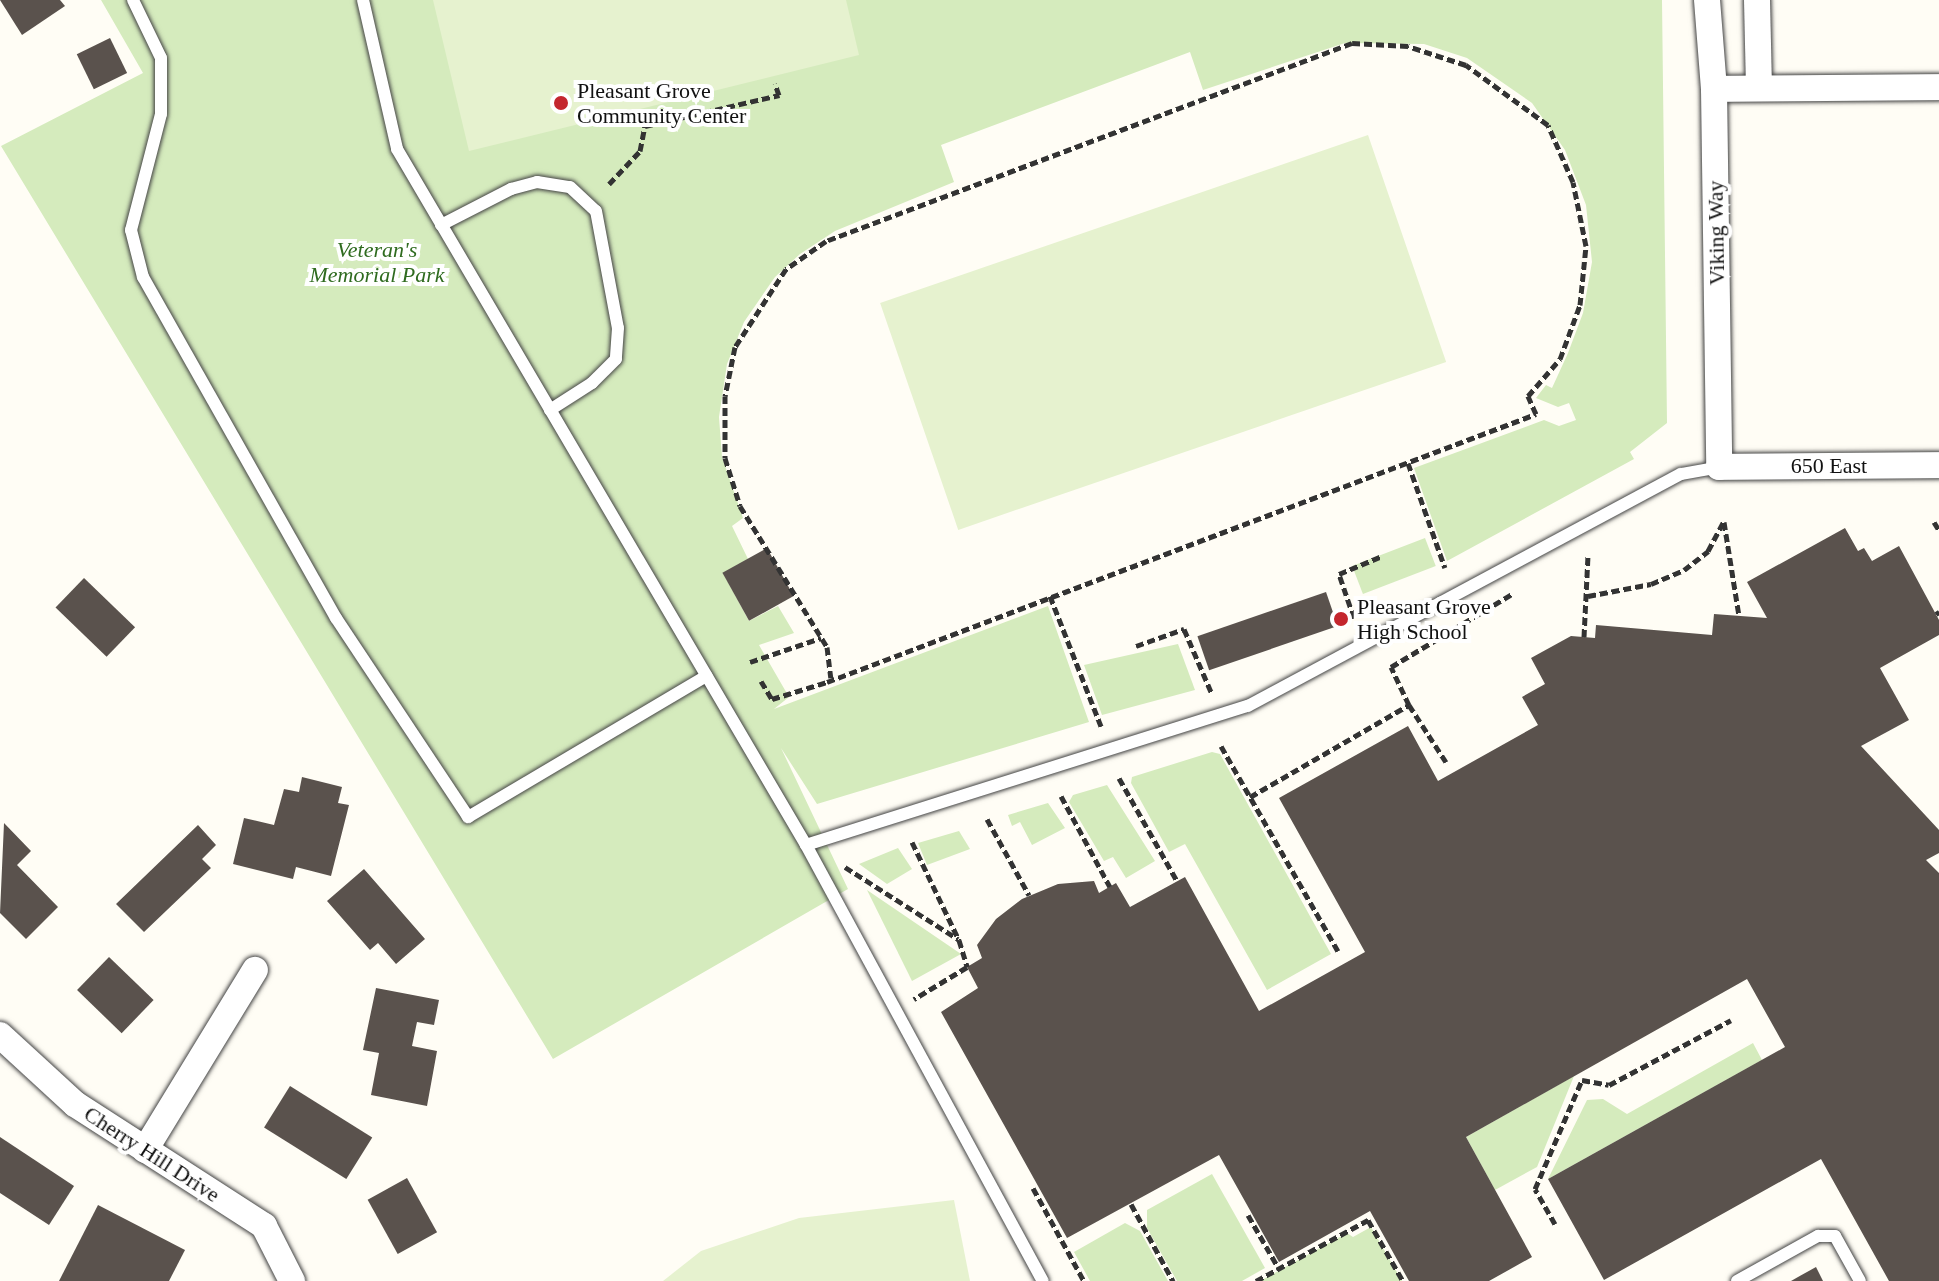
<!DOCTYPE html>
<style>
body{margin:0}
#map{position:relative;width:1939px;height:1281px;overflow:hidden;background:#fffdf5;font-family:Georgia,serif}
div>[style]{position:absolute}
[style*='--x']{left:calc(var(--x)*1px);top:calc(var(--y)*1px);width:calc(var(--w)*1px);rotate:calc(var(--a)*1deg)}
.green>*{inset:0;background:#d5ebbd;transform-origin:0 0}
.pitch>*{inset:0;background:#e6f2cf;transform-origin:0 0}
.building>*{inset:0;background:#5a524d;transform-origin:0 0}
.path>*{height:5px;margin-top:-2.5px;transform-origin:0;background:repeating-linear-gradient(90deg,#333 0 8px,transparent 0 12px)}
.roads{filter:drop-shadow(0 0 2px #444) drop-shadow(0 0 2px #444)}
.service>*{height:12px;margin:-6px;padding:0 6px;transform-origin:6px;border-radius:6px;background:#fff}
.minor>*{height:26px;margin:-13px;padding:0 13px;transform-origin:13px;border-radius:13px;background:#fff}
.dots>*{width:22px;height:22px;translate:-50% -50%;box-sizing:border-box;border:4px solid #fff;border-radius:50%}
span{translate:-50% -50%;white-space:nowrap;text-align:center;line-height:1.15;-webkit-text-stroke:8px #fff;paint-order:stroke}
.poi-label{font-size:22px;color:#111}
.left{translate:0 -50%;text-align:left}
.street-label{font-size:22px;color:#111}
.park-label{font-size:22px;color:#2f6b1f;font-style:italic}
</style>
<div id="map">
<div class="green">
<div style="clip-path:polygon(101px 0,1662px 0,1667px 423px,1630px 452px,1634px 459px,1447px 561px,1414px 468px,1544px 420px,1559px 426px,1576px 420px,1569px 403px,1558px 407px,1536px 398px,1546px 385px,1552px 388px,1568px 353px,1583px 313px,1592px 262px,1586px 205px,1565px 150px,1532px 103px,1467px 58px,1424px 44px,1345px 43px,1203px 90px,1190px 52px,941px 145px,954px 182px,835px 231px,800px 254px,775px 277px,744px 322px,727px 364px,719px 417px,722px 457px,743px 518px,732px 526px,748px 559px,723px 573px,749px 621px,778px 606px,794px 633px,759px 645px,789px 697px,774px 709px,1048px 606px,1089px 722px,817px 804px,781px 748px,848px 889px,553px 1059px,1px 146px,143px 73px)"></div>
<div style="left:1425px;top:538px;width:30px;height:78px;rotate:69deg"></div>
<div style="clip-path:polygon(1178px 644px,1195px 690px,1102px 715px,1084px 665px)"></div>
<div style="clip-path:polygon(1212px 752px,1220px 754px,1331px 954px,1267px 990px,1185px 844px,1169px 852px,1131px 783px,1132px 777px)"></div>
<div style="clip-path:polygon(1107px 785px,1155px 861px,1126px 878px,1113px 857px,1104px 861px,1069px 802px,1073px 795px)"></div>
<div style="clip-path:polygon(1048px 803px,1065px 828px,1032px 845px,1020px 822px,1012px 826px,1008px 815px)"></div>
<div style="clip-path:polygon(959px 831px,970px 849px,927px 865px,918px 843px)"></div>
<div style="clip-path:polygon(898px 848px,912px 869px,887px 884px,859px 864px)"></div>
<div style="clip-path:polygon(867px 890px,961px 954px,912px 981px)"></div>
<div style="clip-path:polygon(1753px 1043px,1762px 1060px,1548px 1179px,1587px 1100px,1603px 1099px,1627px 1114px)"></div>
<div style="clip-path:polygon(1574px 1076px,1537px 1167px,1495px 1190px,1466px 1137px)"></div>
<div style="clip-path:polygon(1212px 1174px,1265px 1268px,1242px 1281px,1177px 1281px,1147px 1228px,1147px 1210px)"></div>
<div style="clip-path:polygon(1125px 1223px,1140px 1231px,1168px 1281px,1090px 1281px,1074px 1252px)"></div>
<div style="clip-path:polygon(1371px 1227px,1402px 1281px,1260px 1281px,1347px 1233px,1353px 1237px)"></div>
</div>
<div class="pitch">
<div style="clip-path:polygon(433px 0,846px 0,859px 55px,469px 151px)"></div>
<div style="left:1368px;top:135px;width:240px;height:516px;rotate:71deg"></div>
<div style="clip-path:polygon(954px 1200px,970px 1281px,663px 1281px,701px 1251px,799px 1218px)"></div>
</div>
<div class="building">
<div style="clip-path:polygon(0 0,60px 0,65px 6px,22px 35px)"></div>
<div style="left:110px;top:38px;width:39px;height:37px;rotate:64deg"></div>
<div style="clip-path:polygon(1845px 528px,1858px 551px,1864px 548px,1872px 561px,1899px 546px,1939px 620px,1939px 635px,1880px 668px,1909px 720px,1861px 746px,1939px 830px,1939px 853px,1926px 860px,1939px 873px,1939px 1281px,1889px 1281px,1821px 1159px,1604px 1280px,1548px 1179px,1785px 1047px,1747px 979px,1466px 1137px,1532px 1257px,1489px 1281px,1409px 1281px,1370px 1211px,1279px 1262px,1219px 1155px,1067px 1238px,941px 1012px,978px 988px,967px 967px,982px 958px,977px 945px,996px 919px,1022px 899px,1058px 884px,1094px 881px,1099px 893px,1116px 883px,1130px 907px,1185px 877px,1259px 1011px,1365px 952px,1279px 798px,1408px 726px,1438px 781px,1538px 725px,1522px 697px,1545px 684px,1531px 658px,1571px 636px,1595px 638px,1596px 625px,1712px 635px,1714px 614px,1767px 618px,1747px 582px)"></div>
<div style="left:767px;top:548px;width:55px;height:51px;rotate:61deg"></div>
<div style="left:84px;top:578px;width:71px;height:41px;rotate:44deg"></div>
<div style="left:1326px;top:592px;width:36px;height:136px;rotate:71deg"></div>
<div style="clip-path:polygon(302px 777px,342px 787px,338px 803px,349px 805px,331px 876px,296px 867px,293px 879px,233px 864px,244px 818px,274px 825px,284px 789px,299px 792px)"></div>
<div style="clip-path:polygon(4px 823px,31px 851px,17px 865px,58px 907px,26px 939px,0 913px)"></div>
<div style="clip-path:polygon(198px 825px,216px 845px,202px 859px,211px 868px,144px 932px,116px 904px)"></div>
<div style="clip-path:polygon(364px 869px,425px 939px,396px 964px,378px 943px,370px 950px,327px 901px)"></div>
<div style="left:109px;top:957px;width:62px;height:46px;rotate:44deg"></div>
<div style="clip-path:polygon(376px 988px,439px 1000px,434px 1025px,417px 1022px,412px 1046px,437px 1051px,427px 1106px,371px 1095px,379px 1053px,363px 1050px)"></div>
<div style="left:290px;top:1086px;width:97px;height:49px;rotate:32deg"></div>
<div style="clip-path:polygon(0 1137px,74px 1186px,49px 1225px,0 1193px)"></div>
<div style="left:407px;top:1178px;width:62px;height:45px;rotate:61deg"></div>
<div style="clip-path:polygon(98px 1205px,185px 1250px,169px 1281px,59px 1281px)"></div>
<div style="clip-path:polygon(1816px 1267px,1823px 1281px,1791px 1281px,1798px 1277px)"></div>
</div>
<div class="path">
<div style="--x:609;--y:184;--w:45;--a:-46.8"></div>
<div style="--x:640;--y:151;--w:25;--a:-79"></div>
<div style="--x:645;--y:126;--w:138;--a:-13"></div>
<div style="--x:779;--y:95;--w:12;--a:-110"></div>
<div style="--x:1408;--y:463;--w:111;--a:70.6"></div>
<div style="--x:1724;--y:522;--w:95;--a:80.9"></div>
<div style="--x:1934;--y:522;--w:9;--a:58"></div>
<div style="--x:1050;--y:596;--w:140;--a:68.6"></div>
<div style="--x:1588;--y:596;--w:64;--a:-10.8"></div>
<div style="--x:1651;--y:584;--w:36;--a:-23"></div>
<div style="--x:1684;--y:570;--w:31;--a:-38"></div>
<div style="--x:1708;--y:551;--w:34;--a:-62"></div>
<div style="--x:1936;--y:614;--w:4;--a:-34"></div>
<div style="--x:1354;--y:618;--w:46;--a:-108.8"></div>
<div style="--x:1339;--y:574;--w:47;--a:-22.7"></div>
<div style="--x:1584;--y:637;--w:81;--a:-87.2"></div>
<div style="--x:1136;--y:646;--w:51;--a:-19.5"></div>
<div style="--x:1184;--y:629;--w:71;--a:66.7"></div>
<div style="--x:750;--y:662;--w:75;--a:-18.7"></div>
<div style="--x:761;--y:681;--w:21;--a:59"></div>
<div style="--x:772;--y:699;--w:58;--a:-17.2"></div>
<div style="--x:827;--y:682;--w:758;--a:-20.71"></div>
<div style="--x:1536;--y:414;--w:20;--a:-114"></div>
<div style="--x:1528;--y:396;--w:49;--a:-49.1"></div>
<div style="--x:1560;--y:359;--w:58;--a:-69.7"></div>
<div style="--x:1580;--y:305;--w:59;--a:-84.2"></div>
<div style="--x:1586;--y:246;--w:65;--a:-101.5"></div>
<div style="--x:1573;--y:182;--w:62;--a:-113.7"></div>
<div style="--x:1548;--y:125;--w:102;--a:-143.8"></div>
<div style="--x:1466;--y:65;--w:61;--a:-161.9"></div>
<div style="--x:1408;--y:46;--w:56;--a:-176.9"></div>
<div style="--x:1352;--y:43;--w:562;--a:159.37"></div>
<div style="--x:826;--y:241;--w:49;--a:145"></div>
<div style="--x:786;--y:269;--w:93;--a:123.2"></div>
<div style="--x:735;--y:347;--w:50;--a:101.5"></div>
<div style="--x:725;--y:396;--w:62;--a:90"></div>
<div style="--x:725;--y:458;--w:50;--a:72.6"></div>
<div style="--x:740;--y:506;--w:166;--a:58.3"></div>
<div style="--x:827;--y:647;--w:31;--a:83"></div>
<div style="--x:1221;--y:746;--w:236;--a:60.3"></div>
<div style="--x:1446;--y:762;--w:68;--a:-123"></div>
<div style="--x:1409;--y:705;--w:42;--a:-115.3"></div>
<div style="--x:1391;--y:667;--w:141;--a:-31.1"></div>
<div style="--x:1119;--y:778;--w:118;--a:60.6"></div>
<div style="--x:1061;--y:796;--w:103;--a:61.7"></div>
<div style="--x:1250;--y:797;--w:184;--a:-30.1"></div>
<div style="--x:987;--y:819;--w:87;--a:61.1"></div>
<div style="--x:912;--y:842;--w:109;--a:64.4"></div>
<div style="--x:959;--y:940;--w:28;--a:73"></div>
<div style="--x:967;--y:967;--w:62;--a:148.9"></div>
<div style="--x:845;--y:867;--w:134;--a:32.5"></div>
<div style="--x:1033;--y:1188;--w:106;--a:61.3"></div>
<div style="--x:1131;--y:1204;--w:88;--a:61.4"></div>
<div style="--x:1248;--y:1215;--w:62;--a:60.1"></div>
<div style="--x:1555;--y:1224;--w:40;--a:-119.7"></div>
<div style="--x:1535;--y:1189;--w:119;--a:-66.7"></div>
<div style="--x:1582;--y:1080;--w:27;--a:10"></div>
<div style="--x:1609;--y:1085;--w:138;--a:-28"></div>
<div style="--x:1256;--y:1281;--w:128;--a:-28.6"></div>
<div style="--x:1368;--y:1220;--w:70;--a:60.2"></div>
</div>
<div class="roads">
<div class="service">
<div style="--x:133;--y:0;--w:64;--a:64.2"></div>
<div style="--x:161;--y:58;--w:56;--a:90"></div>
<div style="--x:161;--y:114;--w:120;--a:104.5"></div>
<div style="--x:131;--y:230;--w:49;--a:75.7"></div>
<div style="--x:143;--y:277;--w:392;--a:60.5"></div>
<div style="--x:336;--y:618;--w:239;--a:56.4"></div>
<div style="--x:468;--y:817;--w:277;--a:-30.6"></div>
<div style="--x:363;--y:0;--w:153;--a:77.1"></div>
<div style="--x:397;--y:149;--w:807;--a:59.56"></div>
<div style="--x:806;--y:845;--w:496;--a:61.5"></div>
<div style="--x:441;--y:225;--w:79;--a:-27.2"></div>
<div style="--x:511;--y:189;--w:27;--a:-15"></div>
<div style="--x:537;--y:182;--w:33;--a:9"></div>
<div style="--x:570;--y:187;--w:35;--a:43"></div>
<div style="--x:596;--y:211;--w:119;--a:79.4"></div>
<div style="--x:618;--y:328;--w:31;--a:94"></div>
<div style="--x:616;--y:359;--w:34;--a:135"></div>
<div style="--x:592;--y:383;--w:50;--a:147.3"></div>
<div style="--x:806;--y:845;--w:463;--a:-17.5"></div>
<div style="--x:1248;--y:706;--w:491;--a:-28.2"></div>
<div style="--x:1681;--y:474;--w:39;--a:-10"></div>
<div style="--x:1737;--y:1281;--w:93;--a:-29.1"></div>
<div style="--x:1818;--y:1236;--w:17;--a:0"></div>
<div style="--x:1835;--y:1236;--w:51;--a:60.9"></div>
</div>
<div class="minor">
<div style="--x:1707;--y:0;--w:89;--a:85.5"></div>
<div style="--x:1714;--y:89;--w:378;--a:89.2"></div>
<div style="--x:1719;--y:467;--w:220;--a:-0.5"></div>
<div style="--x:1757;--y:0;--w:87;--a:88.7"></div>
<div style="--x:1714;--y:89;--w:225;--a:-0.5"></div>
<div style="--x:0;--y:1035;--w:102;--a:42.6"></div>
<div style="--x:75;--y:1104;--w:225;--a:32.8"></div>
<div style="--x:264;--y:1226;--w:62;--a:63"></div>
<div style="--x:145;--y:1150;--w:211;--a:-58.6"></div>
</div>
</div>
<div class="dots">
<div style="left:561px;top:103px;background:#c4262e"></div>
<div style="left:1341px;top:619px;background:#c4262e"></div>
</div>
<div class="poi-label">
<span class="left" style="left:577px;top:103px">Pleasant Grove<br>Community Center</span>
<span class="left" style="left:1357px;top:619px">Pleasant Grove<br>High School</span>
</div>
<div class="street-label">
<span style="left:1716px;top:233px;rotate:-91deg">Viking Way</span>
<span style="left:1829px;top:466px">650 East</span>
<span style="left:152px;top:1154px;rotate:33deg">Cherry Hill Drive</span>
</div>
<div class="park-label">
<span style="left:377px;top:262px">Veteran's<br>Memorial Park</span>
</div>
</div>
